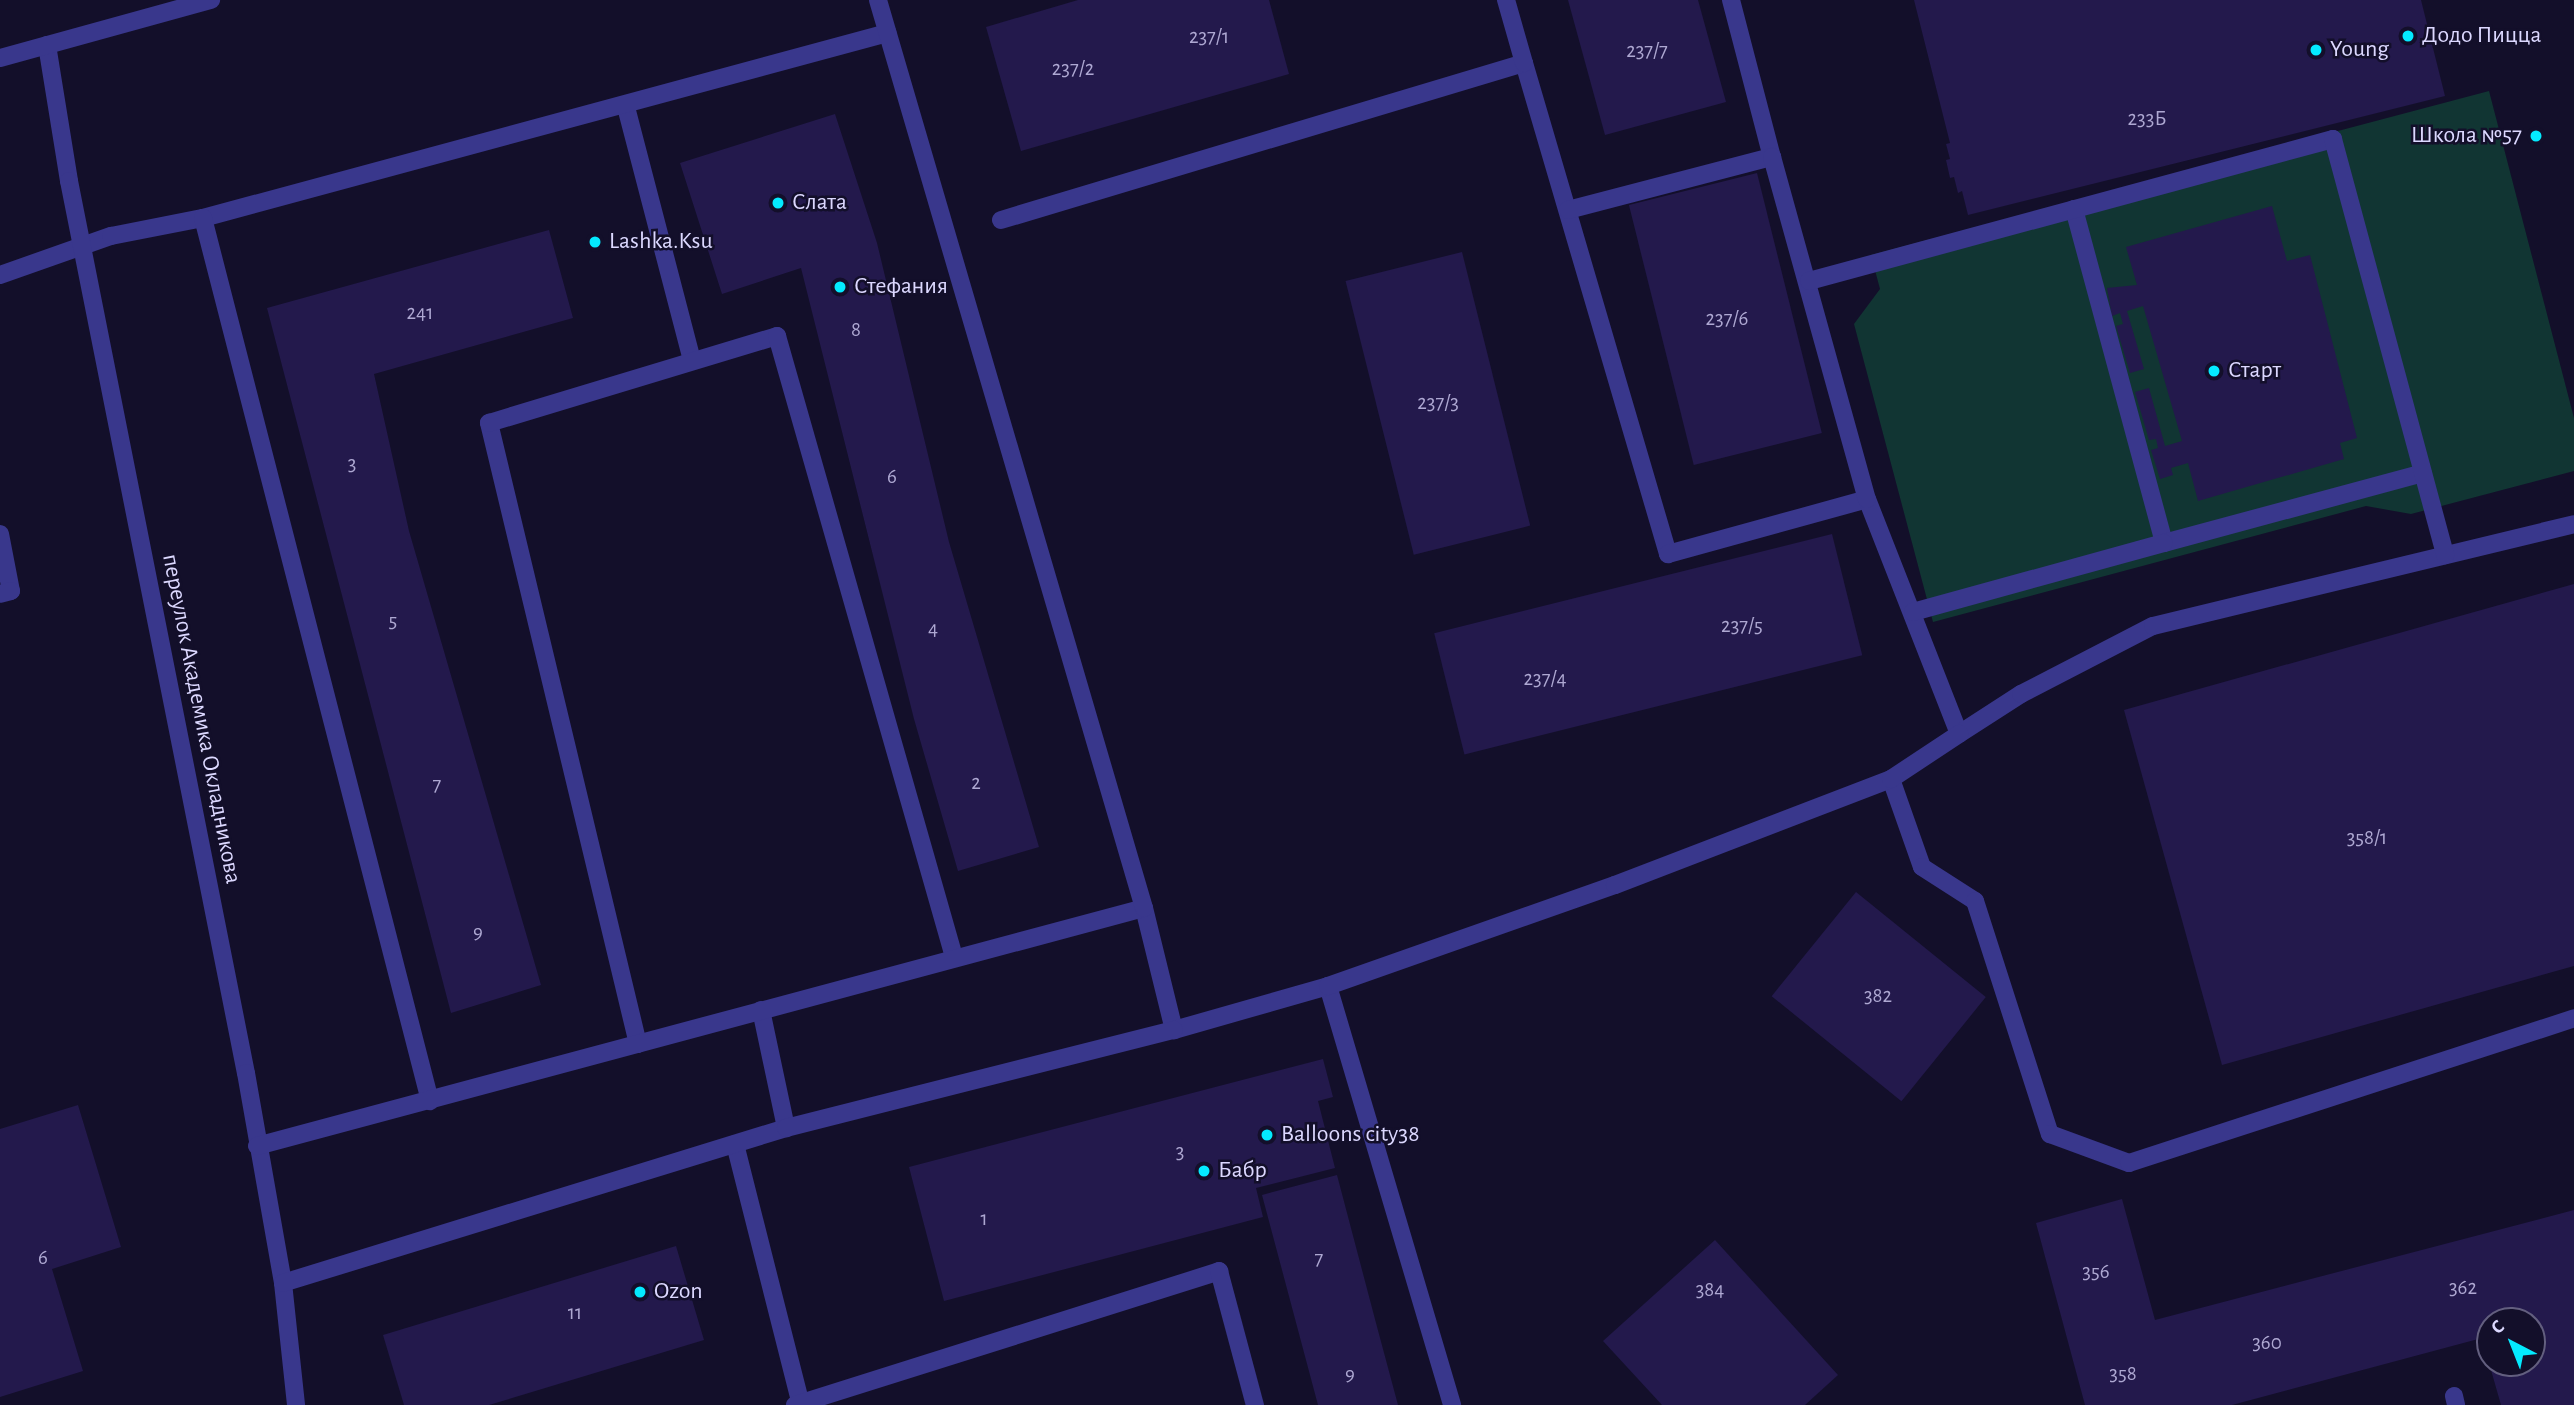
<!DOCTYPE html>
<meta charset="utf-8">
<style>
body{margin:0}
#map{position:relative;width:2574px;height:1405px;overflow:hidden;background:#130f2a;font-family:"Alegreya Sans",sans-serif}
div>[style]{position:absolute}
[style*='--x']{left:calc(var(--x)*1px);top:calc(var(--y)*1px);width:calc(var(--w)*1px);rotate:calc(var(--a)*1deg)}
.green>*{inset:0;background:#113533}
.building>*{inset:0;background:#23194c;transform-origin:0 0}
.lane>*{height:18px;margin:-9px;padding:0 9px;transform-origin:9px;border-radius:9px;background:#39378c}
.street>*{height:18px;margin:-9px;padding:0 9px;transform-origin:9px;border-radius:9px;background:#39378c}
.dots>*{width:19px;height:19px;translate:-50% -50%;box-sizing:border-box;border:4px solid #130f2a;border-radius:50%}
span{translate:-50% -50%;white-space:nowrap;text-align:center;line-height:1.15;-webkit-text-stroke:5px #130f2a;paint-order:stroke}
.number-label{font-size:21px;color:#aea8d2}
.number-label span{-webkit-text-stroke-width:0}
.poi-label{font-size:24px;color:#dcd8ff}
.left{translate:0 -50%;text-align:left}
.right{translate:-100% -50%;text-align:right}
.street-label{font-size:24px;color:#dcd8ff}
.north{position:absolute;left:2476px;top:1307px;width:70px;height:70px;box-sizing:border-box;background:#130f2a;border:2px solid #635f7f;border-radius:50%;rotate:318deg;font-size:19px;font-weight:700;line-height:28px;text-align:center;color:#dcd8ff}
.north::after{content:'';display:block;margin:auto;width:24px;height:32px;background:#04eaff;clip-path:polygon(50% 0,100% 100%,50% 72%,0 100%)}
</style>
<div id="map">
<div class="green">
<div style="clip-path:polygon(2489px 91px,2574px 418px,2574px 471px,2411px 514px,2366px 506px,1933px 622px,1854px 324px,1880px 289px,1871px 255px)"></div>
</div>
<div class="building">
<div style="clip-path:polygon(1078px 0,1269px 0,1289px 74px,1021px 151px,986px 27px)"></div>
<div style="clip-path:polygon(1568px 0,1698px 0,1726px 102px,1605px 135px)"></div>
<div style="clip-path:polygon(1914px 0,2421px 0,2445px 96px,1968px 215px,1962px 191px,1958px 193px,1954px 177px,1950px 178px,1946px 160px,1950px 159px,1946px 144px,1950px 143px)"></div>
<div style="clip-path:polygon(835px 114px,877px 243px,949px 542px,1039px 847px,958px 871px,914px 719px,801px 268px,722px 294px,680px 163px)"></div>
<div style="left:1757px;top:173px;width:268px;height:132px;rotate:76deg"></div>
<div style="clip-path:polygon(2272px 206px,2287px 261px,2310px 255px,2357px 438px,2340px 443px,2344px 459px,2198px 501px,2188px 463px,2171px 468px,2173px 475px,2160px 479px,2151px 450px,2158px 448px,2156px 439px,2149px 440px,2135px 392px,2149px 388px,2165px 446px,2182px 441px,2143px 306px,2127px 311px,2144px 369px,2130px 373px,2116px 326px,2123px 324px,2120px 313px,2112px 316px,2107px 288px,2137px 285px,2126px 247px)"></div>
<div style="clip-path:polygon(549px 230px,573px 318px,374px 374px,409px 531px,541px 985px,451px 1013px,267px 308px)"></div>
<div style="left:1462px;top:252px;width:282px;height:120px;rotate:76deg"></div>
<div style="left:1832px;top:534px;width:125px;height:410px;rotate:76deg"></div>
<div style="clip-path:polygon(2574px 584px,2574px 966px,2222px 1065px,2124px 710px)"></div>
<div style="left:1856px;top:892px;width:167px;height:134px;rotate:39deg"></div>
<div style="clip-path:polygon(1323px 1059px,1333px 1097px,1318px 1101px,1335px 1168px,1256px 1188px,1263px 1217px,944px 1301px,909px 1167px)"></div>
<div style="clip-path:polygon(78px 1105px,121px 1247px,52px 1269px,83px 1371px,0 1397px,0 1129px)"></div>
<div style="clip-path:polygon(1337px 1175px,1376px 1323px,1398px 1405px,1318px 1405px,1262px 1195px)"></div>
<div style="clip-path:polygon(2122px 1199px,2155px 1320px,2574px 1210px,2574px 1405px,2501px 1405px,2489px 1363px,2532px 1363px,2532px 1321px,2490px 1321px,2490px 1362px,2482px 1338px,2232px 1405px,2085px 1405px,2036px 1223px)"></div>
<div style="clip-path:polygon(1715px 1240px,1838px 1375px,1805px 1405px,1662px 1405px,1603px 1341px)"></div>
<div style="clip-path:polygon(676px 1246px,704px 1340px,489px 1405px,404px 1405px,383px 1335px)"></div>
</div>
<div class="lane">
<div style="--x:1731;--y:0;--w:162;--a:75.4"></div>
<div style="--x:1524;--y:63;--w:512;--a:73.65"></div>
<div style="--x:1668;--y:554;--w:206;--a:-15.4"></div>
<div style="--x:1867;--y:499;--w:252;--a:68.6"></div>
<div style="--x:1959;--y:734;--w:74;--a:-32.8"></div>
<div style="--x:2021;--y:694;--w:148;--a:-27.3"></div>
<div style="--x:2153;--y:626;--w:433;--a:-13.6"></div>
<div style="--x:626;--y:107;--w:262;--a:75.4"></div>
<div style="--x:2074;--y:209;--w:346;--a:74.9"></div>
<div style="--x:2164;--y:543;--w:268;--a:-15.1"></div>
<div style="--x:1568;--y:210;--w:211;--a:-14.6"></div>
<div style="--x:1772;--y:157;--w:355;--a:74.5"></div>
<div style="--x:203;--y:218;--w:709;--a:-15.13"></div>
<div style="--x:1001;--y:220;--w:546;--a:-16.71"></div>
<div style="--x:1524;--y:63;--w:66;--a:-105.9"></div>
<div style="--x:0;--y:275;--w:118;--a:-19.4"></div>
<div style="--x:111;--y:236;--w:94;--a:-11.1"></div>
<div style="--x:203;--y:218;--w:912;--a:75.58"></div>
<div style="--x:1809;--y:281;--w:543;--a:-15.16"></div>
<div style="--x:2333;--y:139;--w:431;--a:74.9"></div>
<div style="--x:0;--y:534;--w:58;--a:79.1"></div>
<div style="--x:11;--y:591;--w:11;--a:165"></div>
<div style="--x:1913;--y:612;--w:260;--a:-15.4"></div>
<div style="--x:1891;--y:779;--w:93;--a:70.6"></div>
<div style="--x:1922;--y:867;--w:63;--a:32.7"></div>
<div style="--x:1975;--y:901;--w:245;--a:72.2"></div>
<div style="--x:2050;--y:1134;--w:84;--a:20.2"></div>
<div style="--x:2129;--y:1163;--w:468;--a:-18"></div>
<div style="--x:1328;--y:986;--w:437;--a:73.5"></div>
<div style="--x:638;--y:1044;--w:639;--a:-103.49"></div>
<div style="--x:489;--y:423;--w:301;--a:-16.8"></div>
<div style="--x:777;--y:336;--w:646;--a:74.09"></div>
<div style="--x:735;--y:1144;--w:269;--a:75.8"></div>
<div style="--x:2454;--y:1396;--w:9;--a:77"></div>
<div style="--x:795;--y:1405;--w:445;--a:-17.5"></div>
<div style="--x:1219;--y:1271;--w:139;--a:75"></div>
</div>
<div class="street">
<div style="--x:47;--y:45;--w:138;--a:80.8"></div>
<div style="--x:69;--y:181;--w:909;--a:78.78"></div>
<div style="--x:246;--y:1073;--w:213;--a:80"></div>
<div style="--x:283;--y:1283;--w:123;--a:83.9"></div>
<div style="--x:0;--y:58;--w:219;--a:-15.4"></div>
<div style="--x:1144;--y:908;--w:126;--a:76.2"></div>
<div style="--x:1174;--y:1030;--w:160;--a:-15.9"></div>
<div style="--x:1328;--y:986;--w:304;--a:-19.4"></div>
<div style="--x:1615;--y:885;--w:296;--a:-21"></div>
<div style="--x:1891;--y:779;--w:82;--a:-33.5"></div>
<div style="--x:761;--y:1010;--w:121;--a:78"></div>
<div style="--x:257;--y:1146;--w:918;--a:-15.02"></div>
<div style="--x:1144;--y:908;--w:946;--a:-106.33"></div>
<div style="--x:283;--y:1283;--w:526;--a:-17.13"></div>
<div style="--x:786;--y:1128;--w:400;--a:-14.2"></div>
</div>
<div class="dots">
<div style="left:2408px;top:36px;background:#04eaff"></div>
<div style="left:2316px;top:50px;background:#04eaff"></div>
<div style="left:2536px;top:136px;background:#04eaff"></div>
<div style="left:778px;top:203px;background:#04eaff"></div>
<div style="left:595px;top:242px;background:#04eaff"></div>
<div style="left:840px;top:287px;background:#04eaff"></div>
<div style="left:2214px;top:371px;background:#04eaff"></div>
<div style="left:1267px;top:1135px;background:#04eaff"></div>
<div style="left:1204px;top:1171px;background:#04eaff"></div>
<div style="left:640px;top:1292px;background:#04eaff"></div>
</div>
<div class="number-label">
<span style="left:1209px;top:37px">237/1</span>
<span style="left:1647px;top:51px">237/7</span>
<span style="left:1073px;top:69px">237/2</span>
<span style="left:2147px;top:119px">233Б</span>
<span style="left:420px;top:313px">241</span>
<span style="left:1727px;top:319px">237/6</span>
<span style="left:856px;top:330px">8</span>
<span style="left:1438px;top:403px">237/3</span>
<span style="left:352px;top:464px">3</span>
<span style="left:892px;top:477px">6</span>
<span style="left:393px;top:621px">5</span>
<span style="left:1742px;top:626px">237/5</span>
<span style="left:933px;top:629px">4</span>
<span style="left:1545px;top:679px">237/4</span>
<span style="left:976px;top:783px">2</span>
<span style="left:437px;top:785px">7</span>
<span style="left:2367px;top:838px">358/1</span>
<span style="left:478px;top:932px">9</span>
<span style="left:1878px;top:996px">382</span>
<span style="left:1180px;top:1152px">3</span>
<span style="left:984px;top:1219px">1</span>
<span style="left:43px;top:1258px">6</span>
<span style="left:1319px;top:1259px">7</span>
<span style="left:2096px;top:1272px">356</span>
<span style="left:2463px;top:1288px">362</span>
<span style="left:1710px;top:1290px">384</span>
<span style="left:575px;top:1313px">11</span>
<span style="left:2267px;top:1343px">360</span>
<span style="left:1350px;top:1374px">9</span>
<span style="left:2123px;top:1374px">358</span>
</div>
<div class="poi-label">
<span class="left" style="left:2422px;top:36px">Додо Пицца</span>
<span class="left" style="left:2330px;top:50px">Young</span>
<span class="right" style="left:2522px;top:136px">Школа №57</span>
<span class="left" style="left:792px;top:203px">Слата</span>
<span class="left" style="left:609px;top:242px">Lashka.Ksu</span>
<span class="left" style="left:854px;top:287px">Стефания</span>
<span class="left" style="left:2228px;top:371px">Старт</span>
<span class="left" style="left:1281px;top:1135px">Balloons city38</span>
<span class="left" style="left:1218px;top:1171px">Бабр</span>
<span class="left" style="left:654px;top:1292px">Ozon</span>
</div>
<div class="street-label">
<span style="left:201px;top:719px;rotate:79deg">переулок Академика Окладникова</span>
</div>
<div class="north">С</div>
</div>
